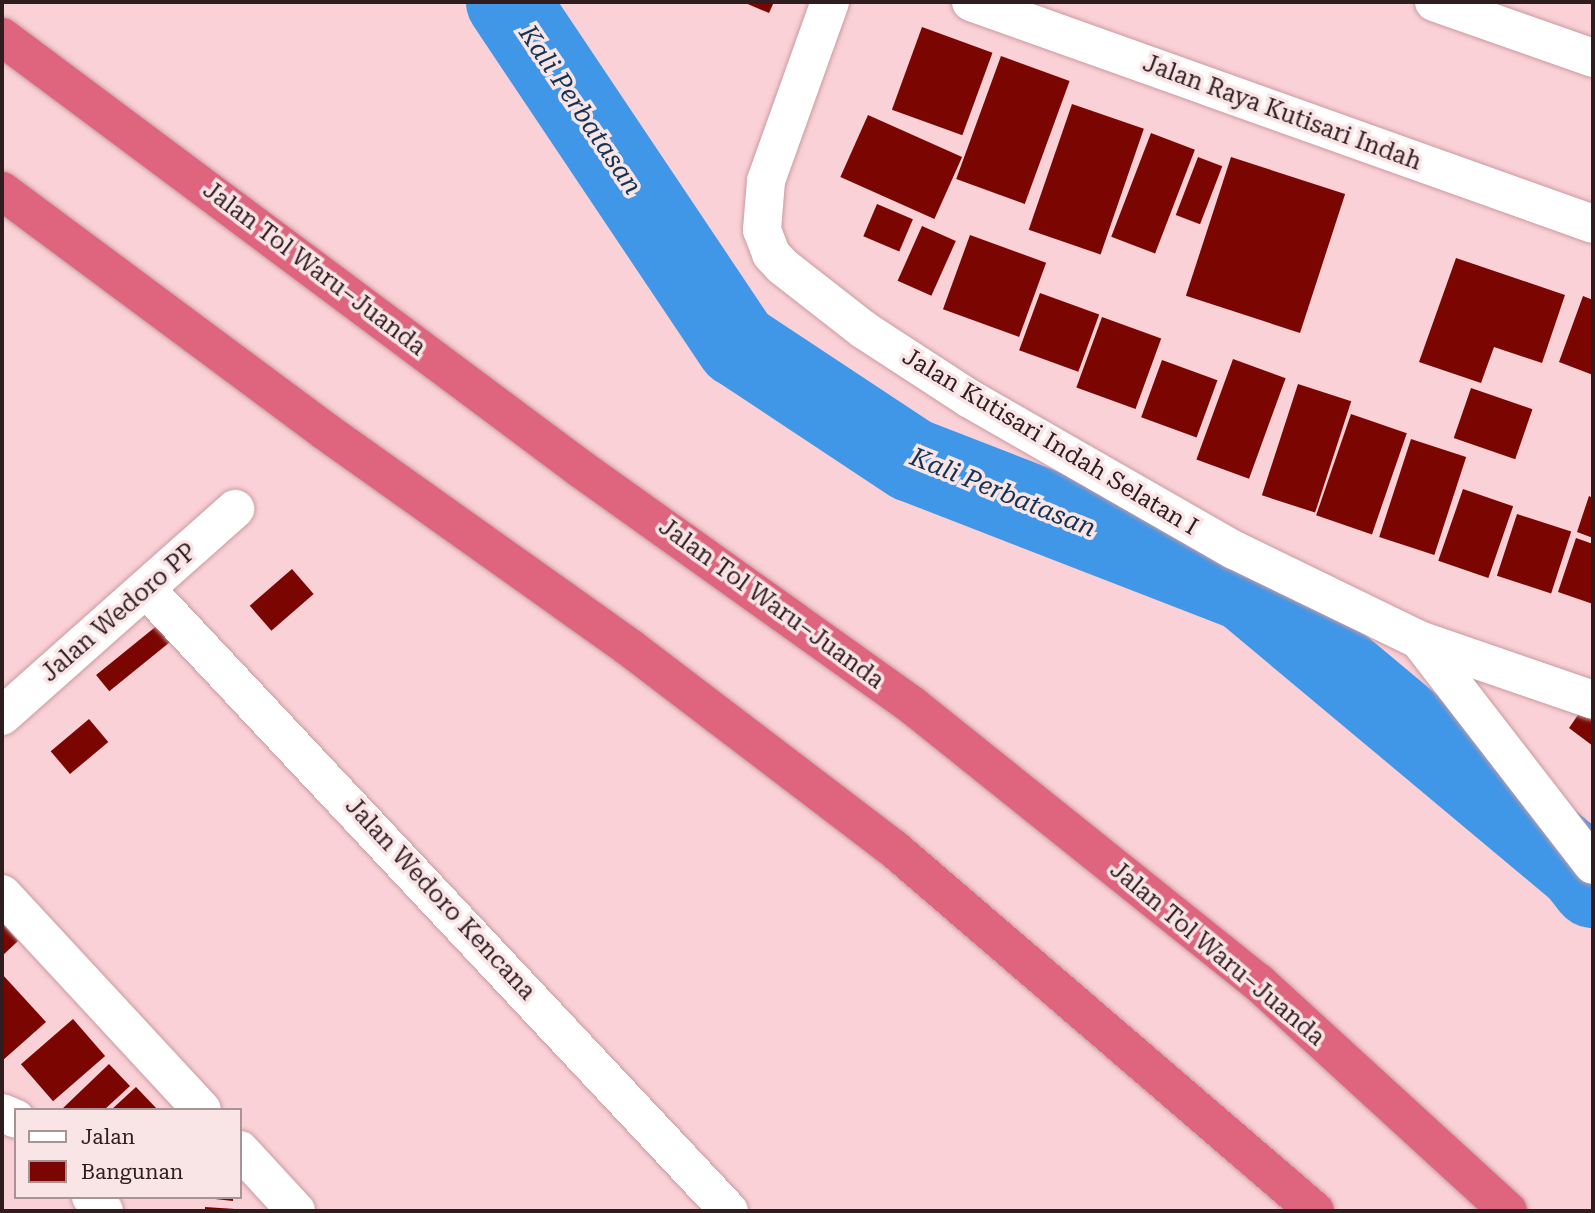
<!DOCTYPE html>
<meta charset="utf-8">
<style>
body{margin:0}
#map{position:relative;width:1595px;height:1213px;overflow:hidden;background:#fad1d6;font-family:"Roboto Serif",serif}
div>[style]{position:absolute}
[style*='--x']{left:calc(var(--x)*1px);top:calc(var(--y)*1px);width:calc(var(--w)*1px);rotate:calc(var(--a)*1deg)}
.river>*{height:84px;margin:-42px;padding:0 42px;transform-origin:42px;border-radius:42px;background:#4097e8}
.building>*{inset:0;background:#7b0601;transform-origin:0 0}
.roads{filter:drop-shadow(0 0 2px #ca9aa1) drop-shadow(0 0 2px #ca9aa1)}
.minor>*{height:38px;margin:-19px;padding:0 19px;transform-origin:19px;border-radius:19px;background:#fff}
.highway>*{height:38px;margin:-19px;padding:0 19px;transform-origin:19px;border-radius:19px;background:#de657d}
span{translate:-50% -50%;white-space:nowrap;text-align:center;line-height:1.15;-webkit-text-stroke:7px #f9e4e6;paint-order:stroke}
.street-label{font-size:24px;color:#2e1c1f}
.water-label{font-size:26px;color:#113454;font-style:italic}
.frame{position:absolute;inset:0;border:4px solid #2e1c1f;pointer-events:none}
.legend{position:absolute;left:14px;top:1108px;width:228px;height:91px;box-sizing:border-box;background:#f9e4e6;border:2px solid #a89496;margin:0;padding:9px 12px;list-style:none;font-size:21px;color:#2e1c1f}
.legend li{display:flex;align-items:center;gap:14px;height:35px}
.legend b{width:35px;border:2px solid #a89496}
</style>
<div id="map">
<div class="river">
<div style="--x:508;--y:2;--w:413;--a:56.2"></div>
<div style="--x:738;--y:345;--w:209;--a:33.5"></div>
<div style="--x:912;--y:460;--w:357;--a:21.2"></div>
<div style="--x:1245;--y:589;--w:435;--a:39.9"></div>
<div style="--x:1579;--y:868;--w:23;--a:52"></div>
</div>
<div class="building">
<div style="clip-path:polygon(743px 2px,774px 2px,769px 13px)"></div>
<div style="left:922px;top:27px;width:75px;height:88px;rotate:20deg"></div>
<div style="left:1001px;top:56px;width:73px;height:131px;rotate:20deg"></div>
<div style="left:1072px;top:104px;width:76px;height:133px;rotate:19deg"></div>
<div style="left:868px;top:115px;width:103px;height:68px;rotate:24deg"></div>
<div style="left:1151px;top:133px;width:47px;height:111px;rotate:21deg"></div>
<div style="left:1198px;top:157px;width:26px;height:62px;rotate:21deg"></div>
<div style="left:1231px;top:157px;width:120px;height:146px;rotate:18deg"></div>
<div style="left:877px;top:204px;width:39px;height:35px;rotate:23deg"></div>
<div style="left:922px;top:226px;width:37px;height:60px;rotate:24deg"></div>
<div style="left:970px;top:235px;width:81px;height:79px;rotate:20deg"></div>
<div style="clip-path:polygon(1456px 258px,1565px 295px,1542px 363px,1494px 347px,1481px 383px,1419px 362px)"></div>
<div style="left:1040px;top:293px;width:63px;height:61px;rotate:20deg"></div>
<div style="clip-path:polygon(1583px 296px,1593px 300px,1593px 375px,1559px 362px)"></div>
<div style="left:1102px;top:317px;width:63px;height:75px;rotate:20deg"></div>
<div style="left:1233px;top:359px;width:56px;height:107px;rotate:20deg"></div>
<div style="left:1162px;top:360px;width:59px;height:61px;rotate:20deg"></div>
<div style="left:1298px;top:384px;width:56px;height:117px;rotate:18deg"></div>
<div style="left:1471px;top:388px;width:65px;height:53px;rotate:19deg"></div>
<div style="left:1351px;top:414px;width:59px;height:107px;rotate:19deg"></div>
<div style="left:1411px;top:439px;width:58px;height:103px;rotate:18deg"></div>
<div style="left:1463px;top:489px;width:53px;height:76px;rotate:19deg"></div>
<div style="clip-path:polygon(1589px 496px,1593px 498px,1593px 538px,1577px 532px)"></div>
<div style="left:1517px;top:514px;width:57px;height:65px;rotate:18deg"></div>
<div style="clip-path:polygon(1576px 538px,1593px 544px,1593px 604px,1558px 592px)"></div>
<div style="left:292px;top:569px;width:33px;height:56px;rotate:49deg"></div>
<div style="left:159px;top:624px;width:21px;height:81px;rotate:51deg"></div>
<div style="clip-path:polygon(1582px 709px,1593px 717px,1593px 746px,1569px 728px)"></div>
<div style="left:89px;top:719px;width:30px;height:50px;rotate:50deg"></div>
<div style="clip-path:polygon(2px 923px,18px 941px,2px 956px)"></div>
<div style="clip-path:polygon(2px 974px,46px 1022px,2px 1061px)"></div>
<div style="left:73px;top:1019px;width:49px;height:69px;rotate:49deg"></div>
<div style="clip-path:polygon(109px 1064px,130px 1086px,104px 1110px,61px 1110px)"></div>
<div style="clip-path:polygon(136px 1087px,158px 1110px,111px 1110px)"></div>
<div style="clip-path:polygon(215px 1197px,233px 1197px,233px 1201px,215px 1199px)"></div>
<div style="clip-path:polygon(205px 1207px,235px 1209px,235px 1211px,205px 1211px)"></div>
</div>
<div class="roads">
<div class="minor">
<div style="--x:830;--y:2;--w:190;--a:109.7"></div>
<div style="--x:766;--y:181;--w:49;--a:94.7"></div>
<div style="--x:762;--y:230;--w:26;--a:69"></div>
<div style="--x:771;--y:254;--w:16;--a:47"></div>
<div style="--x:782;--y:266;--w:104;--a:38"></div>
<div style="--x:864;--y:330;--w:126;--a:33.1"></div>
<div style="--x:970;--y:399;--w:304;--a:29.8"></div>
<div style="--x:1234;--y:550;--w:206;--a:25.9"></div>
<div style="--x:1419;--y:640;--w:184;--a:19"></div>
<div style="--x:971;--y:2;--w:660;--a:19.64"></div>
<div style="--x:1434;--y:2;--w:169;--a:19.4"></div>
<div style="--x:147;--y:590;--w:851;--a:46.86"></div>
<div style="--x:1419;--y:640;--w:284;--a:52.3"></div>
<div style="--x:2;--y:716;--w:312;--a:-41.6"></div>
<div style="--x:2;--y:894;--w:294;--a:47.2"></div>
<div style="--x:2;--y:1113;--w:15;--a:23"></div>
<div style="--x:240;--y:1150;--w:83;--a:47.4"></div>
<div style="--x:91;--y:1197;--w:19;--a:47"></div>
</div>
<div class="highway">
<div style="--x:2;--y:37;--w:722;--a:36.73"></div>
<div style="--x:581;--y:469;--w:408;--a:35.5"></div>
<div style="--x:913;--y:706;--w:442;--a:38.7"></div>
<div style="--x:1258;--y:982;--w:339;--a:42.5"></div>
<div style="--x:2;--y:191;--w:402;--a:36.6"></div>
<div style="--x:325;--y:431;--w:374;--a:35.4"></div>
<div style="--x:630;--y:648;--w:332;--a:37.3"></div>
<div style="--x:894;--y:849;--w:555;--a:40.69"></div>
</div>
</div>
<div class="street-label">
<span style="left:1282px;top:113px;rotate:20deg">Jalan Raya Kutisari Indah</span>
<span style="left:314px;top:269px;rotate:37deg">Jalan Tol Waru–Juanda</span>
<span style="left:1050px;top:442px;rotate:31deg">Jalan Kutisari Indah Selatan I</span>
<span style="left:771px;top:604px;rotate:36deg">Jalan Tol Waru–Juanda</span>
<span style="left:119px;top:613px;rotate:-41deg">Jalan Wedoro PP</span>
<span style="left:440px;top:899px;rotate:47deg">Jalan Wedoro Kencana</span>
<span style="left:1217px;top:954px;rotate:40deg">Jalan Tol Waru–Juanda</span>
</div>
<div class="water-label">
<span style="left:580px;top:110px;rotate:56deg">Kali Perbatasan</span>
<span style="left:1003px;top:493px;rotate:22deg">Kali Perbatasan</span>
</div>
<div class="frame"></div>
<ul class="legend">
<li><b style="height:9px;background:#fff"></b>Jalan</li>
<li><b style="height:19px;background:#7b0601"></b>Bangunan</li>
</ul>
</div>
